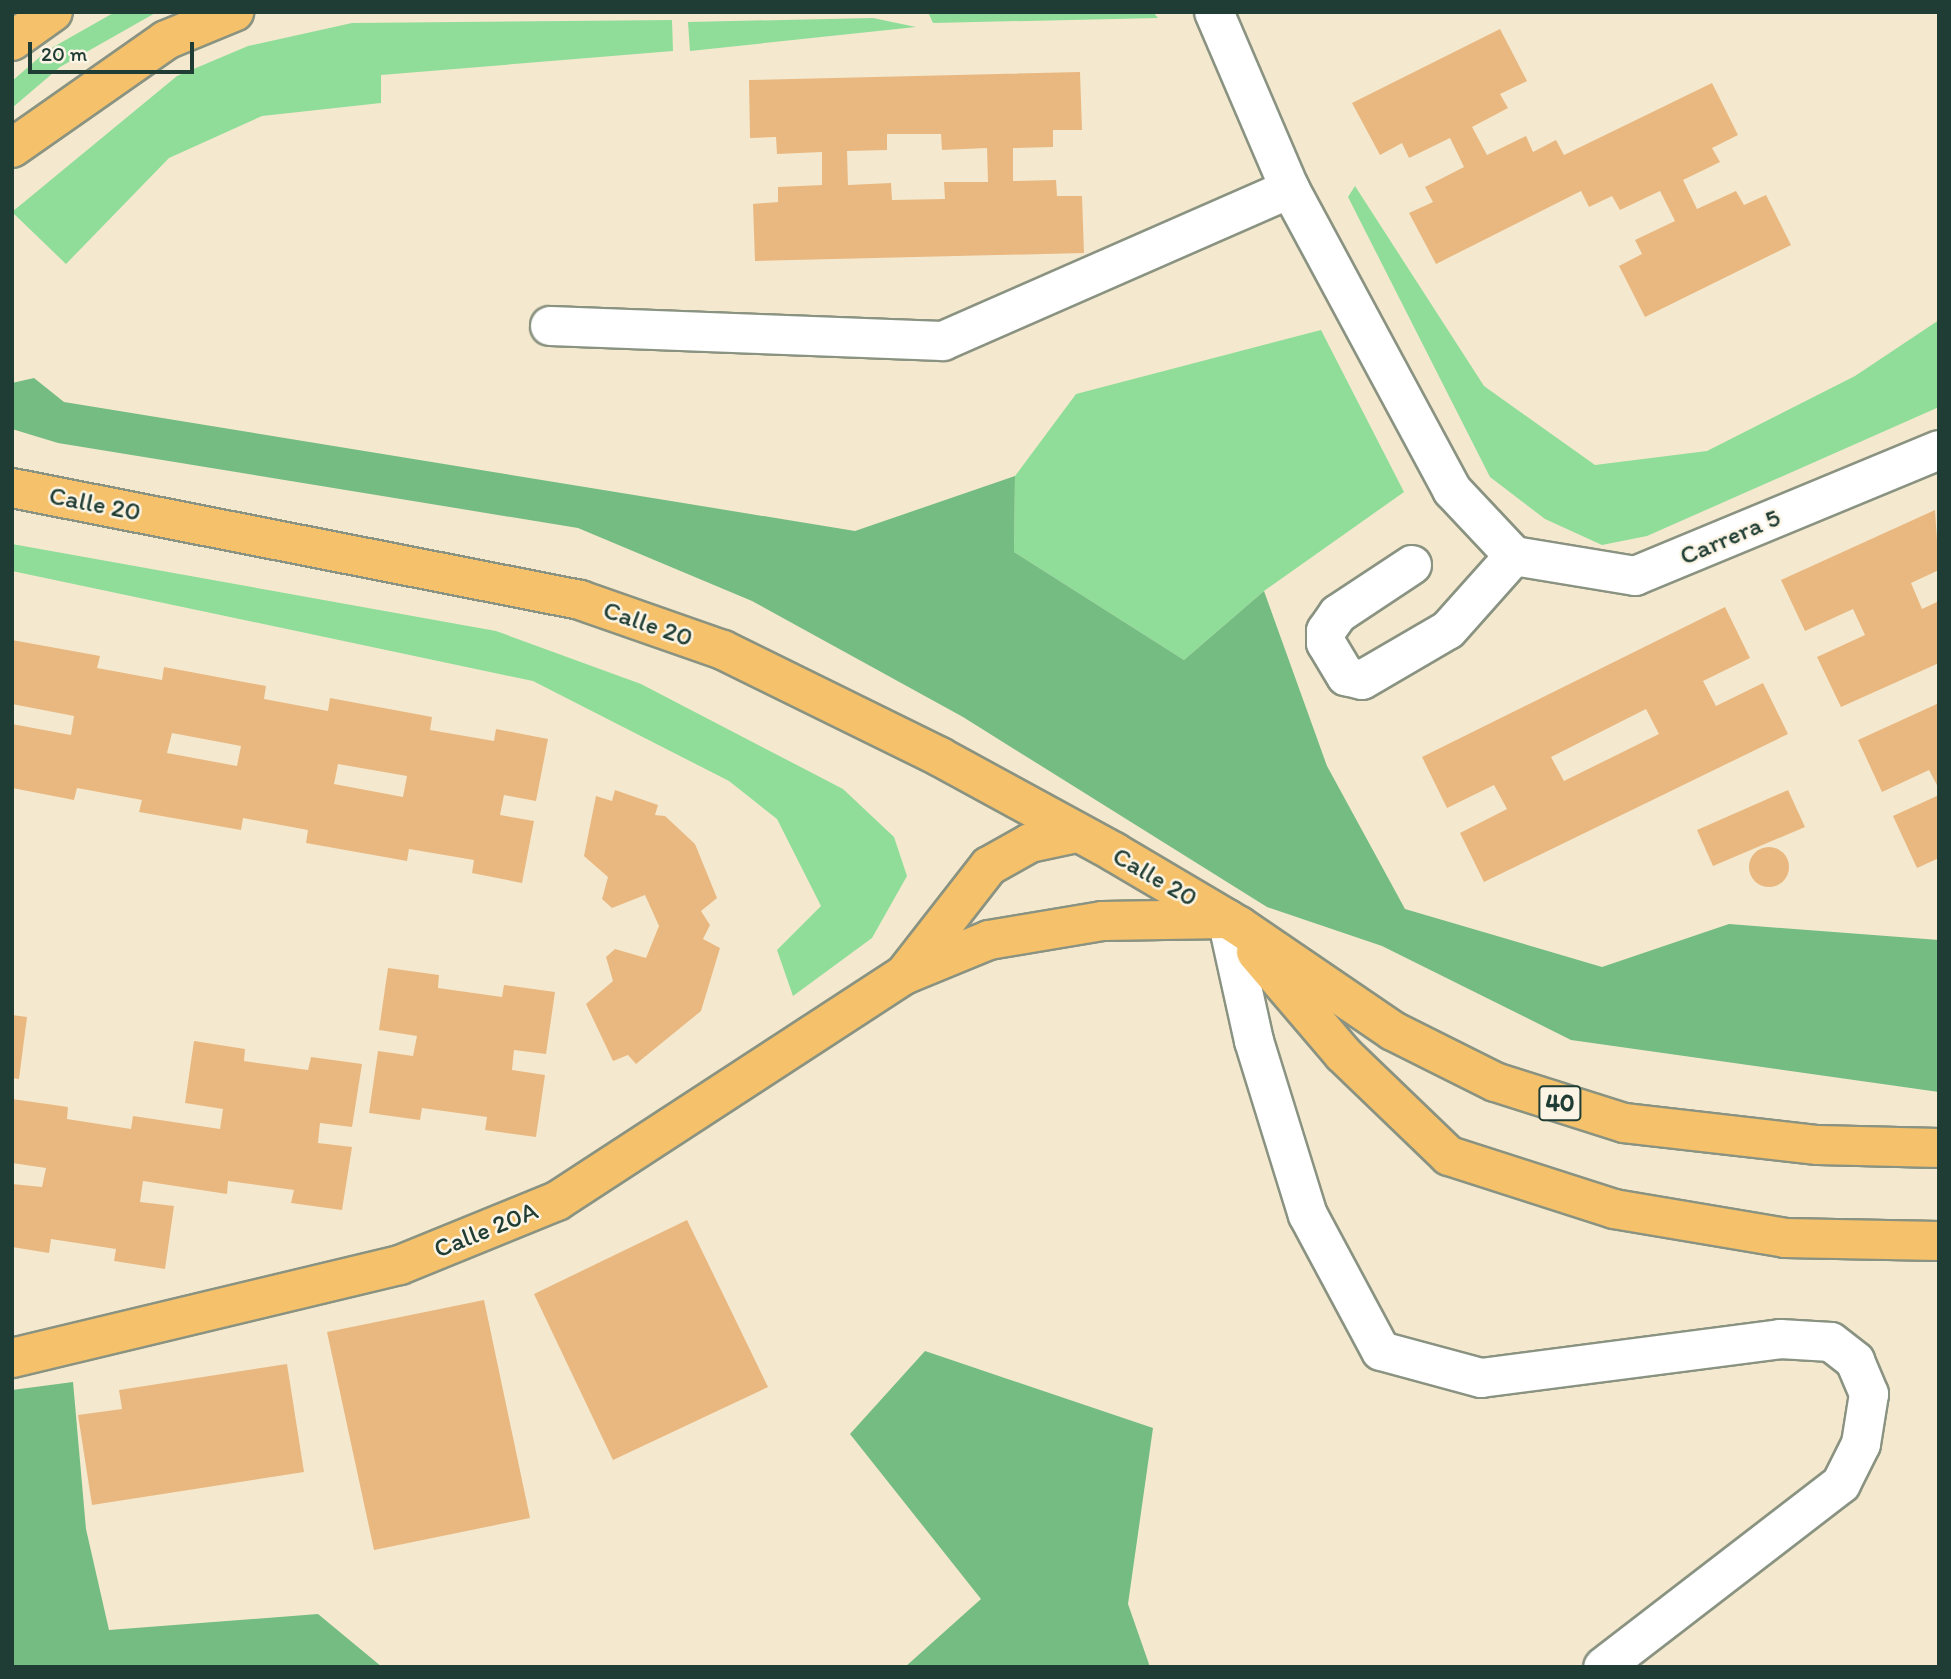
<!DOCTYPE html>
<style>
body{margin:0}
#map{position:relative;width:1951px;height:1679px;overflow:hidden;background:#f4e9ce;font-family:Itim,sans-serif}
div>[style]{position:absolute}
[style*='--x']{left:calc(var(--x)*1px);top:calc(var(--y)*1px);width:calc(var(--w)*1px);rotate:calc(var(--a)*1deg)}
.green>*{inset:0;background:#90dd9a}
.forest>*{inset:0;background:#74bc82}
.building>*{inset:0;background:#e9b881}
.round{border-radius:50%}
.roads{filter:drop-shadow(2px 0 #8a9381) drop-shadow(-2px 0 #8a9381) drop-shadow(0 2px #8a9381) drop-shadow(0 -2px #8a9381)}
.minor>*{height:38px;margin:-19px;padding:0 19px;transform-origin:19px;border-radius:19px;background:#fff}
.major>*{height:38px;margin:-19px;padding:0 19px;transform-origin:19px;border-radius:19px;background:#f5c16b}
span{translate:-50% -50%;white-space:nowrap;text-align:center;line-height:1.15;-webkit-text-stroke:5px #fcf5e5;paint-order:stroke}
.shield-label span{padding:2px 5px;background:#fcf5e5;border:2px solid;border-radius:5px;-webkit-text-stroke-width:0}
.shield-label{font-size:24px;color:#1f3d34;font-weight:700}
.street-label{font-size:26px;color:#1f3d34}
.frame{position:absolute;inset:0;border:14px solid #1f3d34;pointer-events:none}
.scale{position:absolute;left:28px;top:42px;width:166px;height:32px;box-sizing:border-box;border:4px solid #1f3d34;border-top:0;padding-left:9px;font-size:21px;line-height:24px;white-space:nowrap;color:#1f3d34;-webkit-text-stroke:5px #fcf5e5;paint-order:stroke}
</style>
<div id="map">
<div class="green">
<i style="clip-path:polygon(115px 12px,157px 12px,60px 67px,12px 108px,12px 81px,48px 50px)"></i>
<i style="clip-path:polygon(928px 12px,1153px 12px,1158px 18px,933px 23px)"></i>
<i style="clip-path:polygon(873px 18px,916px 27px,690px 51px,688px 22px)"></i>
<i style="clip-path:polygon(672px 20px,673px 51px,381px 75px,381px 103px,262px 116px,169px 158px,66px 264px,12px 212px,177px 76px,248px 46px,352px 23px)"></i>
<i style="clip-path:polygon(1355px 186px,1484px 386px,1595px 465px,1707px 451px,1855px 376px,1939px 320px,1939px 407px,1647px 536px,1602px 545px,1545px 519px,1490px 477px,1348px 197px)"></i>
<i style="clip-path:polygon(1321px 330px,1404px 492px,1264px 591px,1184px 660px,1014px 552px,1015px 476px,1076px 394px)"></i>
<i style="clip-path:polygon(12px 544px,496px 631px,641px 684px,843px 789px,894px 837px,907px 876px,872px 938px,793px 996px,777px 950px,821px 906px,777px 819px,729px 781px,533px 681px,12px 571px)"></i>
</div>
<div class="forest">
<i style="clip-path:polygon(34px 378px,64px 402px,855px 531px,1015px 476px,1014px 552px,1184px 660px,1264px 591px,1327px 766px,1405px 909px,1602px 967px,1729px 924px,1939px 940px,1939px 1092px,1571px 1040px,1382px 946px,1267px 907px,963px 717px,752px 601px,578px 528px,58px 443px,12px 429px,12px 383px)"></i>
<i style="clip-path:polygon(925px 1351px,1153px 1428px,1128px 1604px,1150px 1667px,905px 1667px,981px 1599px,850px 1434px)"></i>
<i style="clip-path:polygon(73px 1382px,86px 1529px,109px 1630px,318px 1614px,382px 1667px,12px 1667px,12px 1390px)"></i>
</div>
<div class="building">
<i style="clip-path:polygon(1500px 29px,1527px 81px,1500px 94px,1508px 108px,1472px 127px,1487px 155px,1526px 136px,1533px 152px,1556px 140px,1564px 155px,1712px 83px,1738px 135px,1712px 148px,1720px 162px,1683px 180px,1697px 209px,1736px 191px,1744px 205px,1766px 195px,1791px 245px,1645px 317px,1619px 266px,1642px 254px,1635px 240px,1675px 221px,1660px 191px,1620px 210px,1612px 196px,1589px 207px,1581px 191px,1436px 264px,1409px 213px,1433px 202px,1425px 187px,1464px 167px,1450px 138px,1409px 158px,1402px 143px,1380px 155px,1352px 103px)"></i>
<i style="clip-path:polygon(evenodd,1080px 72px,1082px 130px,1053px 130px,1053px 147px,1013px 148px,1013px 181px,1056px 180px,1057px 196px,1082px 196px,1084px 253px,755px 261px,753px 204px,778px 202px,778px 187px,822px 185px,822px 152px,777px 154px,776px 137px,750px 138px,749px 80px,1080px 72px,887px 134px,941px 134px,942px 150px,987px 148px,988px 182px,944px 182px,945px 199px,892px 200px,891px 183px,848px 185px,847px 151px,887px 150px,887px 134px)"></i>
<i style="clip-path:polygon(1935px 510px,1939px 570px,1911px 583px,1922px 609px,1939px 601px,1939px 663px,1841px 707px,1817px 657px,1865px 635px,1853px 609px,1805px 631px,1781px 580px)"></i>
<i style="clip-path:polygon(evenodd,1725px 607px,1750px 658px,1703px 681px,1716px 706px,1763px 683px,1788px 734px,1484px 882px,1460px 833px,1507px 809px,1494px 785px,1447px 808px,1422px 757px,1725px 607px,1646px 709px,1659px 734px,1564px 781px,1551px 757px,1646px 709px)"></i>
<i style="clip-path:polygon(evenodd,12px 640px,100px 656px,97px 668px,162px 680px,164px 667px,266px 686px,264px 699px,328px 711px,330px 698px,432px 717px,430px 730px,494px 741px,496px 729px,548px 739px,536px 801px,504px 795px,500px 815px,534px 821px,522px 883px,472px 873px,474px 860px,409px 849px,407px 861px,306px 843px,308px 830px,243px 818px,241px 830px,139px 812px,142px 800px,77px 788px,74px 800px,12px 788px,12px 724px,71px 735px,74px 716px,12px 704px,12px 640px,172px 733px,241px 746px,237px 766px,167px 753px,172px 733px,12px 640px,338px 764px,407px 776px,403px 797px,334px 784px,338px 764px)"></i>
<i style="clip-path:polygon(1939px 703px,1939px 789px,1929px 770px,1882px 792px,1858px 740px)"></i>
<i style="clip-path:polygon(615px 790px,658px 805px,655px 815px,665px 816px,695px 844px,717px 898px,701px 911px,710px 925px,703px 939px,720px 948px,701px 1011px,636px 1064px,628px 1055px,613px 1061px,586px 1004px,613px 981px,606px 957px,615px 949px,646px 958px,659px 926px,645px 895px,612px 908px,602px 899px,608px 877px,584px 856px,596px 796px,612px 801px)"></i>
<i style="clip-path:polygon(1788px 790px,1805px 827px,1713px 866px,1697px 830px)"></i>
<i style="clip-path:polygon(1939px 795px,1939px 858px,1917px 868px,1893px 816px)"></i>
<i class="round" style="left:1749px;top:847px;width:40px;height:40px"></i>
<i style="clip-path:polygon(388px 968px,439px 975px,438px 988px,502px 997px,504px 985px,555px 992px,546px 1054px,514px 1050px,512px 1070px,545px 1075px,536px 1137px,485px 1130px,487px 1117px,422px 1108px,420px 1120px,369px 1113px,378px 1051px,413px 1056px,417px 1036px,379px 1030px)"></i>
<i style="clip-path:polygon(12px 1015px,27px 1017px,19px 1079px,12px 1078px)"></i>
<i style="clip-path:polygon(194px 1041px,245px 1049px,244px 1061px,308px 1070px,311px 1057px,362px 1064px,352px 1127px,320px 1123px,318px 1143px,352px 1147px,342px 1210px,291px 1203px,294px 1190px,228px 1181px,227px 1194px,143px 1181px,140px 1202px,174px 1206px,165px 1269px,114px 1261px,116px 1249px,51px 1239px,49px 1253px,12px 1247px,12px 1184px,42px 1187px,46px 1168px,12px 1163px,12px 1099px,68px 1107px,67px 1119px,131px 1129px,133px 1116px,220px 1129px,223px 1109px,185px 1103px)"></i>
<i style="clip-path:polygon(687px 1220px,768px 1387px,613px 1460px,534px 1294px)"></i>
<i style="clip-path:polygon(484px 1300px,530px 1518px,374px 1550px,327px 1332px)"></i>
<i style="clip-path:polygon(287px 1364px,304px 1472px,92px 1505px,78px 1415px,122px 1409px,119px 1390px)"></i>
</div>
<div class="roads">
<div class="minor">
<i style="--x:1214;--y:12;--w:193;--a:66.8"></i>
<i style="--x:1290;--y:189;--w:342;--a:61.7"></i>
<i style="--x:1452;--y:490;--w:91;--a:46.8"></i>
<i style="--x:550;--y:326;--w:393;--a:2.2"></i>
<i style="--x:943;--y:341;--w:379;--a:-23.7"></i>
<i style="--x:1514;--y:556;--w:123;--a:9.4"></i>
<i style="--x:1635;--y:576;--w:329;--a:-22.5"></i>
<i style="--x:1412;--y:565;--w:89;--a:146.5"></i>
<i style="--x:1338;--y:614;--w:21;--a:125"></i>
<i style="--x:1326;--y:631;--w:12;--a:90"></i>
<i style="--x:1326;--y:643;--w:39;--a:59"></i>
<i style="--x:1346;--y:676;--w:16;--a:14"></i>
<i style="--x:1362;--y:680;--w:99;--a:-30.2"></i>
<i style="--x:1448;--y:630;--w:99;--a:-48.3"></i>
<i style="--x:1227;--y:919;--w:125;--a:77.5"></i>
<i style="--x:1254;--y:1041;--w:182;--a:72.8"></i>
<i style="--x:1308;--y:1215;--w:154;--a:61.8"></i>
<i style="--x:1381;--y:1351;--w:104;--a:15.1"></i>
<i style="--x:1481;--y:1378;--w:302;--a:-7.4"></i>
<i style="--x:1780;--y:1339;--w:51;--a:3.4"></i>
<i style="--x:1831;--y:1342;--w:31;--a:38"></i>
<i style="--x:1855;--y:1361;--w:36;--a:67"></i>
<i style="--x:1869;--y:1394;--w:51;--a:99.1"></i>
<i style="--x:1861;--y:1444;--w:45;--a:116.6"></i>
<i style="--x:1841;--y:1484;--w:300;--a:142.4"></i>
</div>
<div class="major">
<i style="--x:12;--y:41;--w:50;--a:-35.3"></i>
<i style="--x:12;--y:148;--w:188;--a:-35"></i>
<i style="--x:166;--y:40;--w:74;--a:-22.4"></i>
<i style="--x:12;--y:488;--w:579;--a:11.15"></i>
<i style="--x:580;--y:600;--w:151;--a:19.3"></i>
<i style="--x:723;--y:650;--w:242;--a:26.2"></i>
<i style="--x:940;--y:757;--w:198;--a:28.6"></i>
<i style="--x:1114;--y:852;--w:145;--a:30.6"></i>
<i style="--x:1239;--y:926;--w:186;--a:34.3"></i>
<i style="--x:1393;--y:1031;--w:114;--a:26.6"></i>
<i style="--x:1495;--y:1082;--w:135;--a:17.6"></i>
<i style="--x:1624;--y:1123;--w:195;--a:6.5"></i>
<i style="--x:1818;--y:1145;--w:121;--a:1.4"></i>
<i style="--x:1256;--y:952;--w:134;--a:49.5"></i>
<i style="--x:1343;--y:1054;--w:147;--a:43.9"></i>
<i style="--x:1449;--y:1156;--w:173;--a:17.8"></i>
<i style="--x:1614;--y:1209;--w:173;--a:9.6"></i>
<i style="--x:1785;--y:1238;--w:154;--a:1.1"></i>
<i style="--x:904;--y:975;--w:138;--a:-52.1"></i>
<i style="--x:989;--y:866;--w:47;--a:-29.3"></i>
<i style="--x:1030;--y:843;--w:48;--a:-12"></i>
<i style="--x:12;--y:1358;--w:399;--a:-13.5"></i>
<i style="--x:400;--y:1265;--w:170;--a:-22.2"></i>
<i style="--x:557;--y:1201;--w:414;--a:-33.1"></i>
<i style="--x:904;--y:975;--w:92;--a:-22.4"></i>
<i style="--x:989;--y:940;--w:115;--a:-9.5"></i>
<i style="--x:1102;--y:921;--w:125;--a:-0.9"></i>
</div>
</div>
<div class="shield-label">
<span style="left:1560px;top:1103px">40</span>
</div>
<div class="street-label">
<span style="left:95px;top:504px;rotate:11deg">Calle 20</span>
<span style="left:1730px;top:537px;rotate:-23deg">Carrera 5</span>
<span style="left:648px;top:624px;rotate:19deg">Calle 20</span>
<span style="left:1155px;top:877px;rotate:30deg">Calle 20</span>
<span style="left:486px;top:1230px;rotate:-22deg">Calle 20A</span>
</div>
<div class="frame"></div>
<div class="scale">20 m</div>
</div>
